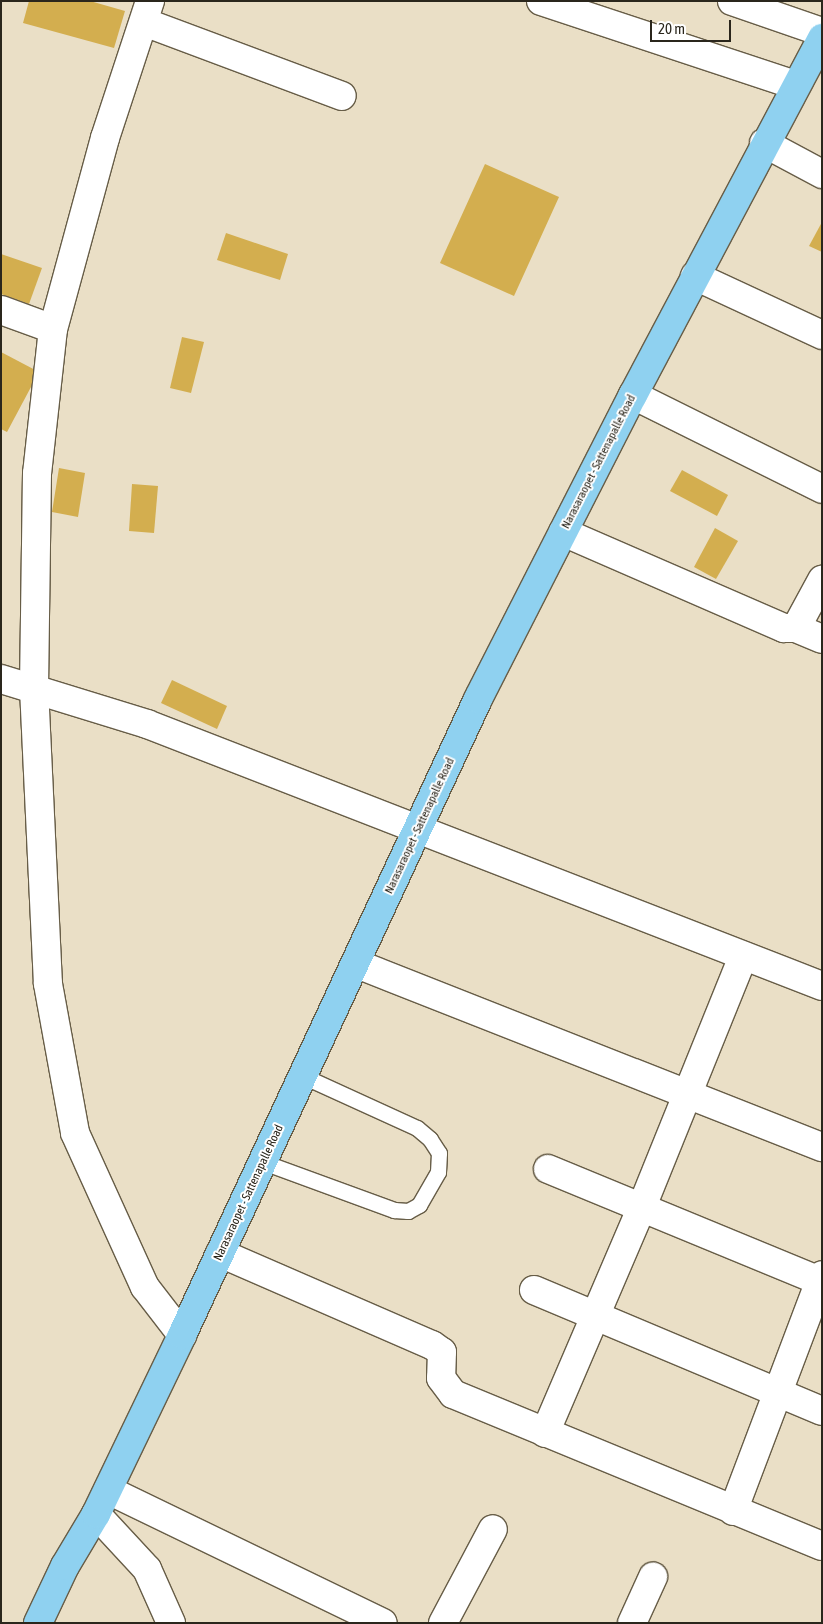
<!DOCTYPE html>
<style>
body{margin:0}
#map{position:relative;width:823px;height:1624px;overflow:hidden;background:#eadfc6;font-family:"Asap Condensed",sans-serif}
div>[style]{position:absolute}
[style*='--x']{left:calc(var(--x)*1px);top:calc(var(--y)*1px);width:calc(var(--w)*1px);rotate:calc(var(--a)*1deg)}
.building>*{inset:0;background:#d3ae4f}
.roads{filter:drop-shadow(1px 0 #675d47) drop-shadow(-1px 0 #675d47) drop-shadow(0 1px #675d47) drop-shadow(0 -1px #675d47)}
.service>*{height:15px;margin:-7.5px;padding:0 7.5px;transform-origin:7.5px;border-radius:7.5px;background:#fff}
.minor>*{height:28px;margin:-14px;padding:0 14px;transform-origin:14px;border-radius:14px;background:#fff}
.primary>*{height:28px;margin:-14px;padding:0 14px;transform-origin:14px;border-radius:14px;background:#8fd1f0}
span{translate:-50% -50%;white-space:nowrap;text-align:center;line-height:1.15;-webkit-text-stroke:4px #fff;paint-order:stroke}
.street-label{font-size:12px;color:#2a261c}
.frame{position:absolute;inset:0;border:2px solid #2a261c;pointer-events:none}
.scale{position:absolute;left:650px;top:20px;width:81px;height:22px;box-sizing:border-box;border:2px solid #2a261c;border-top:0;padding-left:6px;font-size:15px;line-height:18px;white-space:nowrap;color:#2a261c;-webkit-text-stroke:4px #fff;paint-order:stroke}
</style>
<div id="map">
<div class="building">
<i style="clip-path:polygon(29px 1px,90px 1px,125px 11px,114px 48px,23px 23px)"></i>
<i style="clip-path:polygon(485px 164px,559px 197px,514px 296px,440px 263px)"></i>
<i style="clip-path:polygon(822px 222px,822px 252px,809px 246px)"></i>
<i style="clip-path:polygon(226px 233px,288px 254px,280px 280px,217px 260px)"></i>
<i style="clip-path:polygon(1px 254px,42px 268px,29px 304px,1px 294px)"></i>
<i style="clip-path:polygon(182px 337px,204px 342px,191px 393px,170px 388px)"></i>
<i style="clip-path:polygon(1px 352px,39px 372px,7px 432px,1px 429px)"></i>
<i style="clip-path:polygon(59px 468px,85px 473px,78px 517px,52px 512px)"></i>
<i style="clip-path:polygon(682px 470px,728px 495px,717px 516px,670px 491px)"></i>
<i style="clip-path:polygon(132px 484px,158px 486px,154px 533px,129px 531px)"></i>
<i style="clip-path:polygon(715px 528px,738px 541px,716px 579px,694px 567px)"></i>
<i style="clip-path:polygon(172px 680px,227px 706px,217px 729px,161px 703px)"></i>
</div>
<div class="roads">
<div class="service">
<i style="--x:263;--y:1162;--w:140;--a:20.1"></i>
<i style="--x:394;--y:1210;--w:14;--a:4"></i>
<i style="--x:408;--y:1211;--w:13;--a:-29"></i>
<i style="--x:419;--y:1205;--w:38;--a:-60"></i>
<i style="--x:438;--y:1172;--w:19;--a:-87"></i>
<i style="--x:439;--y:1153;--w:17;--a:-123"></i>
<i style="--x:430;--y:1139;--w:17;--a:-140"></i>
<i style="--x:417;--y:1128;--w:125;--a:-155.5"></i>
</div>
<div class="minor">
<i style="--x:150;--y:1;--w:144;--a:108.2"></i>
<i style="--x:105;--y:138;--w:198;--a:105.2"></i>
<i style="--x:53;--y:329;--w:145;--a:96.3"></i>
<i style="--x:37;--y:473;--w:215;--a:90.8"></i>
<i style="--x:34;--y:688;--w:296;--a:87.3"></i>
<i style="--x:48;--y:984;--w:151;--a:79.7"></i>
<i style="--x:75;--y:1133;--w:169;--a:65.6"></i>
<i style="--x:145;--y:1287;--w:61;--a:52.4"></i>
<i style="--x:541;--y:1;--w:268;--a:18.3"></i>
<i style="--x:732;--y:1;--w:95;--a:19"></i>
<i style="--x:144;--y:22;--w:211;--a:20.5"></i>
<i style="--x:764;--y:143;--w:66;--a:28.1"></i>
<i style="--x:695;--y:276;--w:140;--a:24.9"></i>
<i style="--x:1;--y:310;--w:55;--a:20.1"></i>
<i style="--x:633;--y:395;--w:211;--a:26.4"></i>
<i style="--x:563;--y:532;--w:241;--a:23.5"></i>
<i style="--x:784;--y:628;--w:12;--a:0"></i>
<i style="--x:796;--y:628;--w:55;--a:-61.6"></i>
<i style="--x:796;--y:628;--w:28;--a:23"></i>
<i style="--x:1;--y:679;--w:153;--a:17.1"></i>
<i style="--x:147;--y:724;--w:724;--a:21.21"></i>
<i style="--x:357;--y:964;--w:500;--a:21.5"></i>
<i style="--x:548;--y:1169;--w:296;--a:22.4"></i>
<i style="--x:220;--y:1253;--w:231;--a:23.5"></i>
<i style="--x:432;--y:1345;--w:12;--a:35"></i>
<i style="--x:442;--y:1352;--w:26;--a:92"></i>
<i style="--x:441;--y:1378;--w:20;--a:53"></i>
<i style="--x:453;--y:1394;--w:399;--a:22.4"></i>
<i style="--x:534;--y:1290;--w:312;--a:22.8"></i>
<i style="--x:545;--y:1433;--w:244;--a:-66.8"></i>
<i style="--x:641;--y:1209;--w:273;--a:-68"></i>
<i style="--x:108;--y:1490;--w:305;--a:25.8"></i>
<i style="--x:733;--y:1511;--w:252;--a:-69.3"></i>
<i style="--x:96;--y:1514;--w:75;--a:47.2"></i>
<i style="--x:147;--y:1569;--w:59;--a:66"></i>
<i style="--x:443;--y:1623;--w:106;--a:-62"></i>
<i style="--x:632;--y:1623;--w:51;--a:-65.5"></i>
</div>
<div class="primary">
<i style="--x:38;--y:1623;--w:63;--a:-64.7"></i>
<i style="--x:65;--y:1566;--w:61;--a:-59.2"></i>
<i style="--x:96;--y:1514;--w:199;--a:-64.3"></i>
<i style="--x:182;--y:1335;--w:702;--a:-65.04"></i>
<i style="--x:478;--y:699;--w:341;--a:-63"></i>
<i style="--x:633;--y:395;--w:404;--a:-62.1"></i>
</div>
</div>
<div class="street-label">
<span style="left:599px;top:462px;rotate:-63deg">Narasaraopet - Sattenapalle Road</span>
<span style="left:420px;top:826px;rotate:-65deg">Narasaraopet - Sattenapalle Road</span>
<span style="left:249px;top:1193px;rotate:-65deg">Narasaraopet - Sattenapalle Road</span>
</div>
<div class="frame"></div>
<div class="scale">20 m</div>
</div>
